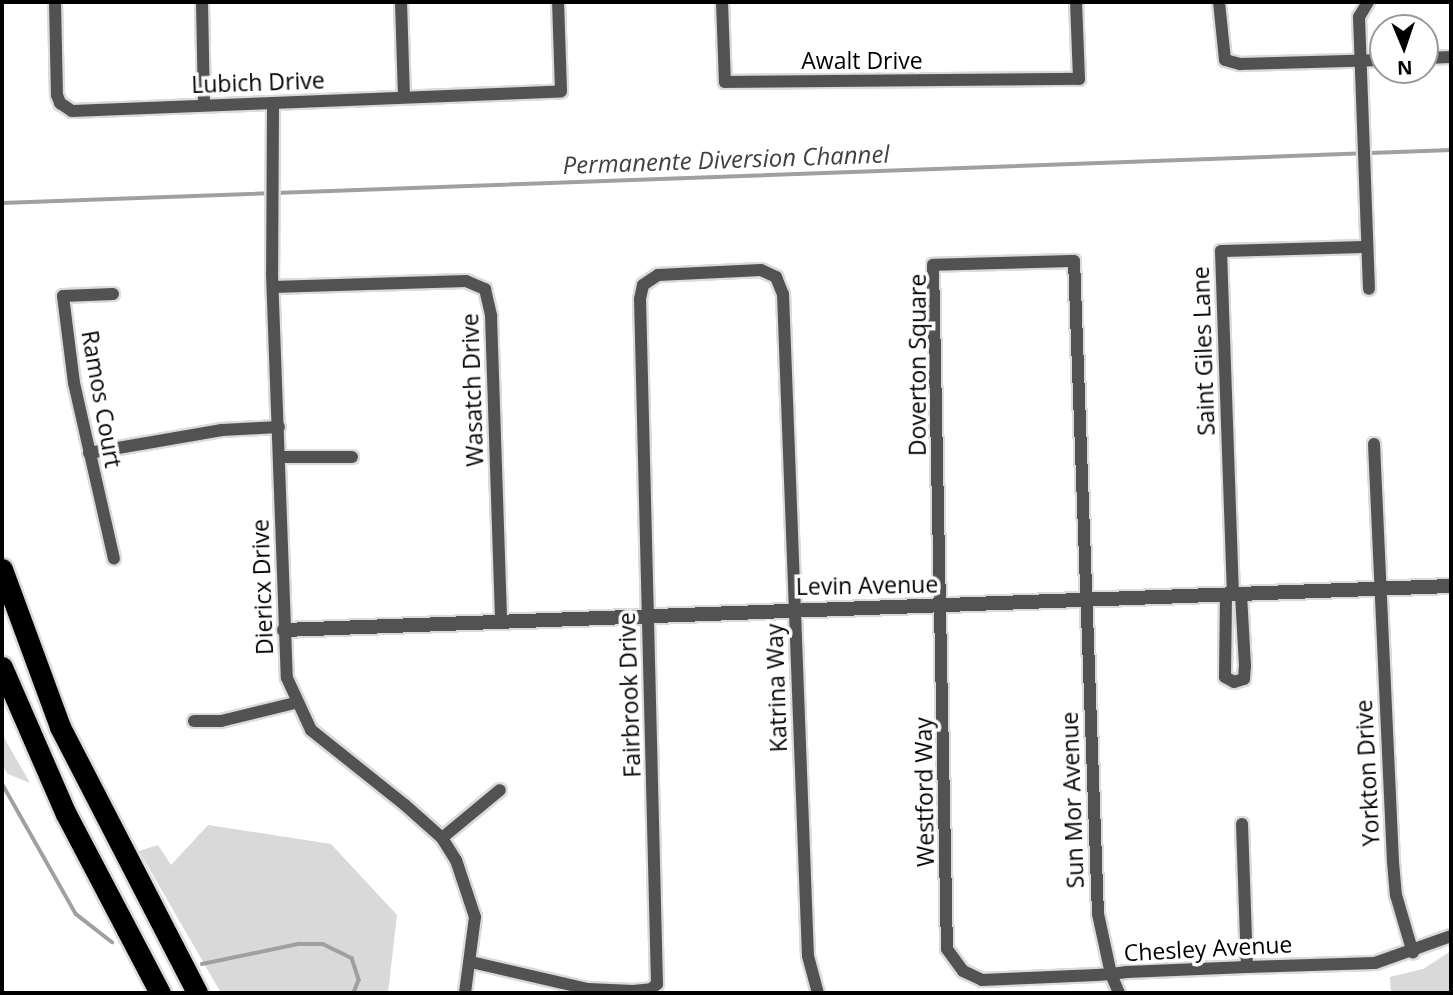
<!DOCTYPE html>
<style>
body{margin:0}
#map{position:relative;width:1453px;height:995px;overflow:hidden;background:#fff;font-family:"Open Sans",sans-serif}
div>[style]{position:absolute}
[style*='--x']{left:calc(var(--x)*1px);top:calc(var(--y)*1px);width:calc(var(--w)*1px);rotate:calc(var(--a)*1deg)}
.green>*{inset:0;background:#d9d9d9}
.stream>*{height:3.5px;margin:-1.75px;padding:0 1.75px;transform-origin:1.75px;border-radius:1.75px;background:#a0a0a0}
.roads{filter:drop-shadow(2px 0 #dbdbdb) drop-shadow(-2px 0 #dbdbdb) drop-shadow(0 2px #dbdbdb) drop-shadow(0 -2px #dbdbdb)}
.minor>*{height:12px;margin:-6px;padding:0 6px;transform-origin:6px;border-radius:6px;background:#525252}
.tertiary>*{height:14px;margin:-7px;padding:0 7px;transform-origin:7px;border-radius:7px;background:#525252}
.motorway>*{height:21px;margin:-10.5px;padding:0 10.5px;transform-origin:10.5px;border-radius:10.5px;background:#000}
span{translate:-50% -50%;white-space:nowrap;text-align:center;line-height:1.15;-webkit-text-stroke:7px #fff;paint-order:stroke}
.street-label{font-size:23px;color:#000}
.water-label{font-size:24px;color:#414141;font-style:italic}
.frame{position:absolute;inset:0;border:4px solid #000;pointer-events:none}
.north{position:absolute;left:1369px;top:14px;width:70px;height:70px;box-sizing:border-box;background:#fff;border:2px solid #999;border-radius:50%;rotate:178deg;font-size:19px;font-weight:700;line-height:28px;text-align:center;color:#000}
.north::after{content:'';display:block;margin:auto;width:24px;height:32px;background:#000;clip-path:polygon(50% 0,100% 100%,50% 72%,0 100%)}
</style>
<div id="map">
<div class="green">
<i style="clip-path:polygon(2px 734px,30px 783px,8px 774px,2px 765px)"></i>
<i style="clip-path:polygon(208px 825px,331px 844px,397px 915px,388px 993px,221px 993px,139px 851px,158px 845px,171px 865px)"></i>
<i style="clip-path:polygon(1451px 951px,1451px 993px,1391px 993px,1390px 977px,1423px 969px)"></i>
</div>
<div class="stream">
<i style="--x:2;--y:203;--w:1450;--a:-2.09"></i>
<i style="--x:2;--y:783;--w:150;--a:60.5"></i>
<i style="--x:76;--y:914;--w:46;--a:37.9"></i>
<i style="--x:202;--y:964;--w:99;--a:-11.7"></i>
<i style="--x:299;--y:944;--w:24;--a:0"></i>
<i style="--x:323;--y:944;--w:32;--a:26"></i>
<i style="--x:352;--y:958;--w:23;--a:72"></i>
<i style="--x:359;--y:980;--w:14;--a:111"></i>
</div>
<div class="roads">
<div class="minor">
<i style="--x:55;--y:2;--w:93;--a:88.8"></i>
<i style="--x:57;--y:95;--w:9;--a:69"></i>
<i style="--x:60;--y:103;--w:14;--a:34"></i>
<i style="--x:72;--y:111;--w:489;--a:-2.3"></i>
<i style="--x:561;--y:91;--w:89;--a:-91.9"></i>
<i style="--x:202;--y:2;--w:103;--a:88.9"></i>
<i style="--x:401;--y:2;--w:95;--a:88.2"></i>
<i style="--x:722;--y:2;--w:80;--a:87.9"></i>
<i style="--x:725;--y:82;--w:354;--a:-0.5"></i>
<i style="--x:1079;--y:79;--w:77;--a:-92.2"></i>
<i style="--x:1219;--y:2;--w:58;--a:84.1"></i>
<i style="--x:1225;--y:60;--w:16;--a:15"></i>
<i style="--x:1240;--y:64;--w:143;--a:-1.6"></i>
<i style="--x:1368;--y:2;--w:17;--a:121"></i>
<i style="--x:1359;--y:17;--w:272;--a:87.9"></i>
<i style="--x:1425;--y:58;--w:26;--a:-2"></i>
<i style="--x:273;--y:103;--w:171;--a:90.3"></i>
<i style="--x:272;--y:274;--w:404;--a:87.9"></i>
<i style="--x:287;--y:678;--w:57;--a:65.2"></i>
<i style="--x:311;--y:730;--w:120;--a:38.6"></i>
<i style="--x:405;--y:805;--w:50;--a:41.7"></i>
<i style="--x:442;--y:838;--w:26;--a:58"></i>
<i style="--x:456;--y:860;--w:60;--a:71.6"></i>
<i style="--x:475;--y:917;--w:77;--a:97.5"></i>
<i style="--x:273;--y:287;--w:193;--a:-1.8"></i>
<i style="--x:466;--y:281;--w:21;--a:23"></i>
<i style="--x:485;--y:289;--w:28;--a:77"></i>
<i style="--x:491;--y:316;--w:304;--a:88.1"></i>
<i style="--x:113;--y:294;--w:50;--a:177.7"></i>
<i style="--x:63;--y:296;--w:88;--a:82.8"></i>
<i style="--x:74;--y:383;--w:180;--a:77.2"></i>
<i style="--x:1374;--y:444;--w:418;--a:87.4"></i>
<i style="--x:1393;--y:862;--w:33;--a:85"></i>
<i style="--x:1396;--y:895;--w:60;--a:73.7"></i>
<i style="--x:89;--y:453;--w:135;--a:-9.8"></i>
<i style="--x:222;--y:430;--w:57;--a:-3"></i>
<i style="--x:280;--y:457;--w:72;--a:0"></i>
<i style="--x:1226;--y:595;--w:82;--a:90.7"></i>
<i style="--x:1225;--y:677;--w:10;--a:29"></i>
<i style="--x:1234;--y:682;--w:10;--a:-17"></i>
<i style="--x:1244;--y:679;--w:13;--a:-86"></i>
<i style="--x:1245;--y:666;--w:72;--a:-93.2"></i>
<i style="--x:1233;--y:595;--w:344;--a:-92"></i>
<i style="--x:1221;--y:251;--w:145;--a:-1.6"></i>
<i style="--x:194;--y:721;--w:27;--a:0"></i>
<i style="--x:221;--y:721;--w:76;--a:-13.7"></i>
<i style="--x:1242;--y:824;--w:143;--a:88"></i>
<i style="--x:442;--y:838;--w:75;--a:-39.6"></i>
<i style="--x:471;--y:962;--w:120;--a:13"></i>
<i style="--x:588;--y:989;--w:45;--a:2.5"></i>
<i style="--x:633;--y:991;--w:18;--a:-6"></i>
<i style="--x:651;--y:989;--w:8;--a:-40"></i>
<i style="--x:657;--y:984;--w:685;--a:-91.42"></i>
<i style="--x:640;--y:299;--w:14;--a:-78"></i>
<i style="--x:643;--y:285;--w:18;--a:-34"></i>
<i style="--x:658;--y:275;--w:103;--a:-2.8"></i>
<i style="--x:761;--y:270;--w:17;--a:25"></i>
<i style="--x:776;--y:277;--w:18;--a:68"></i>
<i style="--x:783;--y:294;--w:662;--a:87.84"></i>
<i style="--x:808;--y:956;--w:38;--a:75"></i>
<i style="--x:1119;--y:993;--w:21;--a:-113"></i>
<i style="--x:1111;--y:974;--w:61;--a:-102.2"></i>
<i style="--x:1098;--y:914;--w:653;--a:-92.1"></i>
<i style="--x:1074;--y:261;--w:141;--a:178.4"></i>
<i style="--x:933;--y:265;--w:684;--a:88.83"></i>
<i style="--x:947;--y:949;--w:27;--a:54"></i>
<i style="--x:963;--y:971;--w:21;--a:25"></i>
<i style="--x:982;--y:980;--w:115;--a:-2.5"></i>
<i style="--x:1097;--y:975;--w:14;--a:-4"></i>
<i style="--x:1111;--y:974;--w:16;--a:-7"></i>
<i style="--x:1127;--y:972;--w:120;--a:-2.4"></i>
<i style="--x:1247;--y:967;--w:128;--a:-1.8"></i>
<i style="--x:1375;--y:963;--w:81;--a:-19.6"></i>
</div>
<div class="tertiary">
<i style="--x:284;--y:630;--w:1168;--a:-2.16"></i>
</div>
<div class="motorway">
<i style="--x:2;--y:569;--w:168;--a:69.8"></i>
<i style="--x:60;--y:727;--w:299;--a:62.7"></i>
<i style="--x:2;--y:667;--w:160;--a:66.5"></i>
<i style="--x:66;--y:814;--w:202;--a:62.3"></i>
</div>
</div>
<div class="street-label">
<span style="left:862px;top:60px">Awalt Drive</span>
<span style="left:258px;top:82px;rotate:-2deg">Lubich Drive</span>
<span style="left:1203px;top:351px;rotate:-92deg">Saint Giles Lane</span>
<span style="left:917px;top:365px;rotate:-90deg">Doverton Square</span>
<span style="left:472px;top:390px;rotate:-92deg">Wasatch Drive</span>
<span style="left:102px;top:399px;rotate:80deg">Ramos Court</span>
<span style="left:867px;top:585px;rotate:-1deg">Levin Avenue</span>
<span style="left:262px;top:587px;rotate:-92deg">Diericx Drive</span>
<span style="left:776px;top:688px;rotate:-92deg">Katrina Way</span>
<span style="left:629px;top:695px;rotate:-92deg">Fairbrook Drive</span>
<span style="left:1367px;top:773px;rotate:-93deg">Yorkton Drive</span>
<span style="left:924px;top:792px;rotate:-91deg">Westford Way</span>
<span style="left:1072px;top:800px;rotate:-92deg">Sun Mor Avenue</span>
<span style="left:1208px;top:948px;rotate:-3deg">Chesley Avenue</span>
</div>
<div class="water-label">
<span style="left:726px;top:159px;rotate:-2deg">Permanente Diversion Channel</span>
</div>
<div class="frame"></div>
<div class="north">N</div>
</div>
